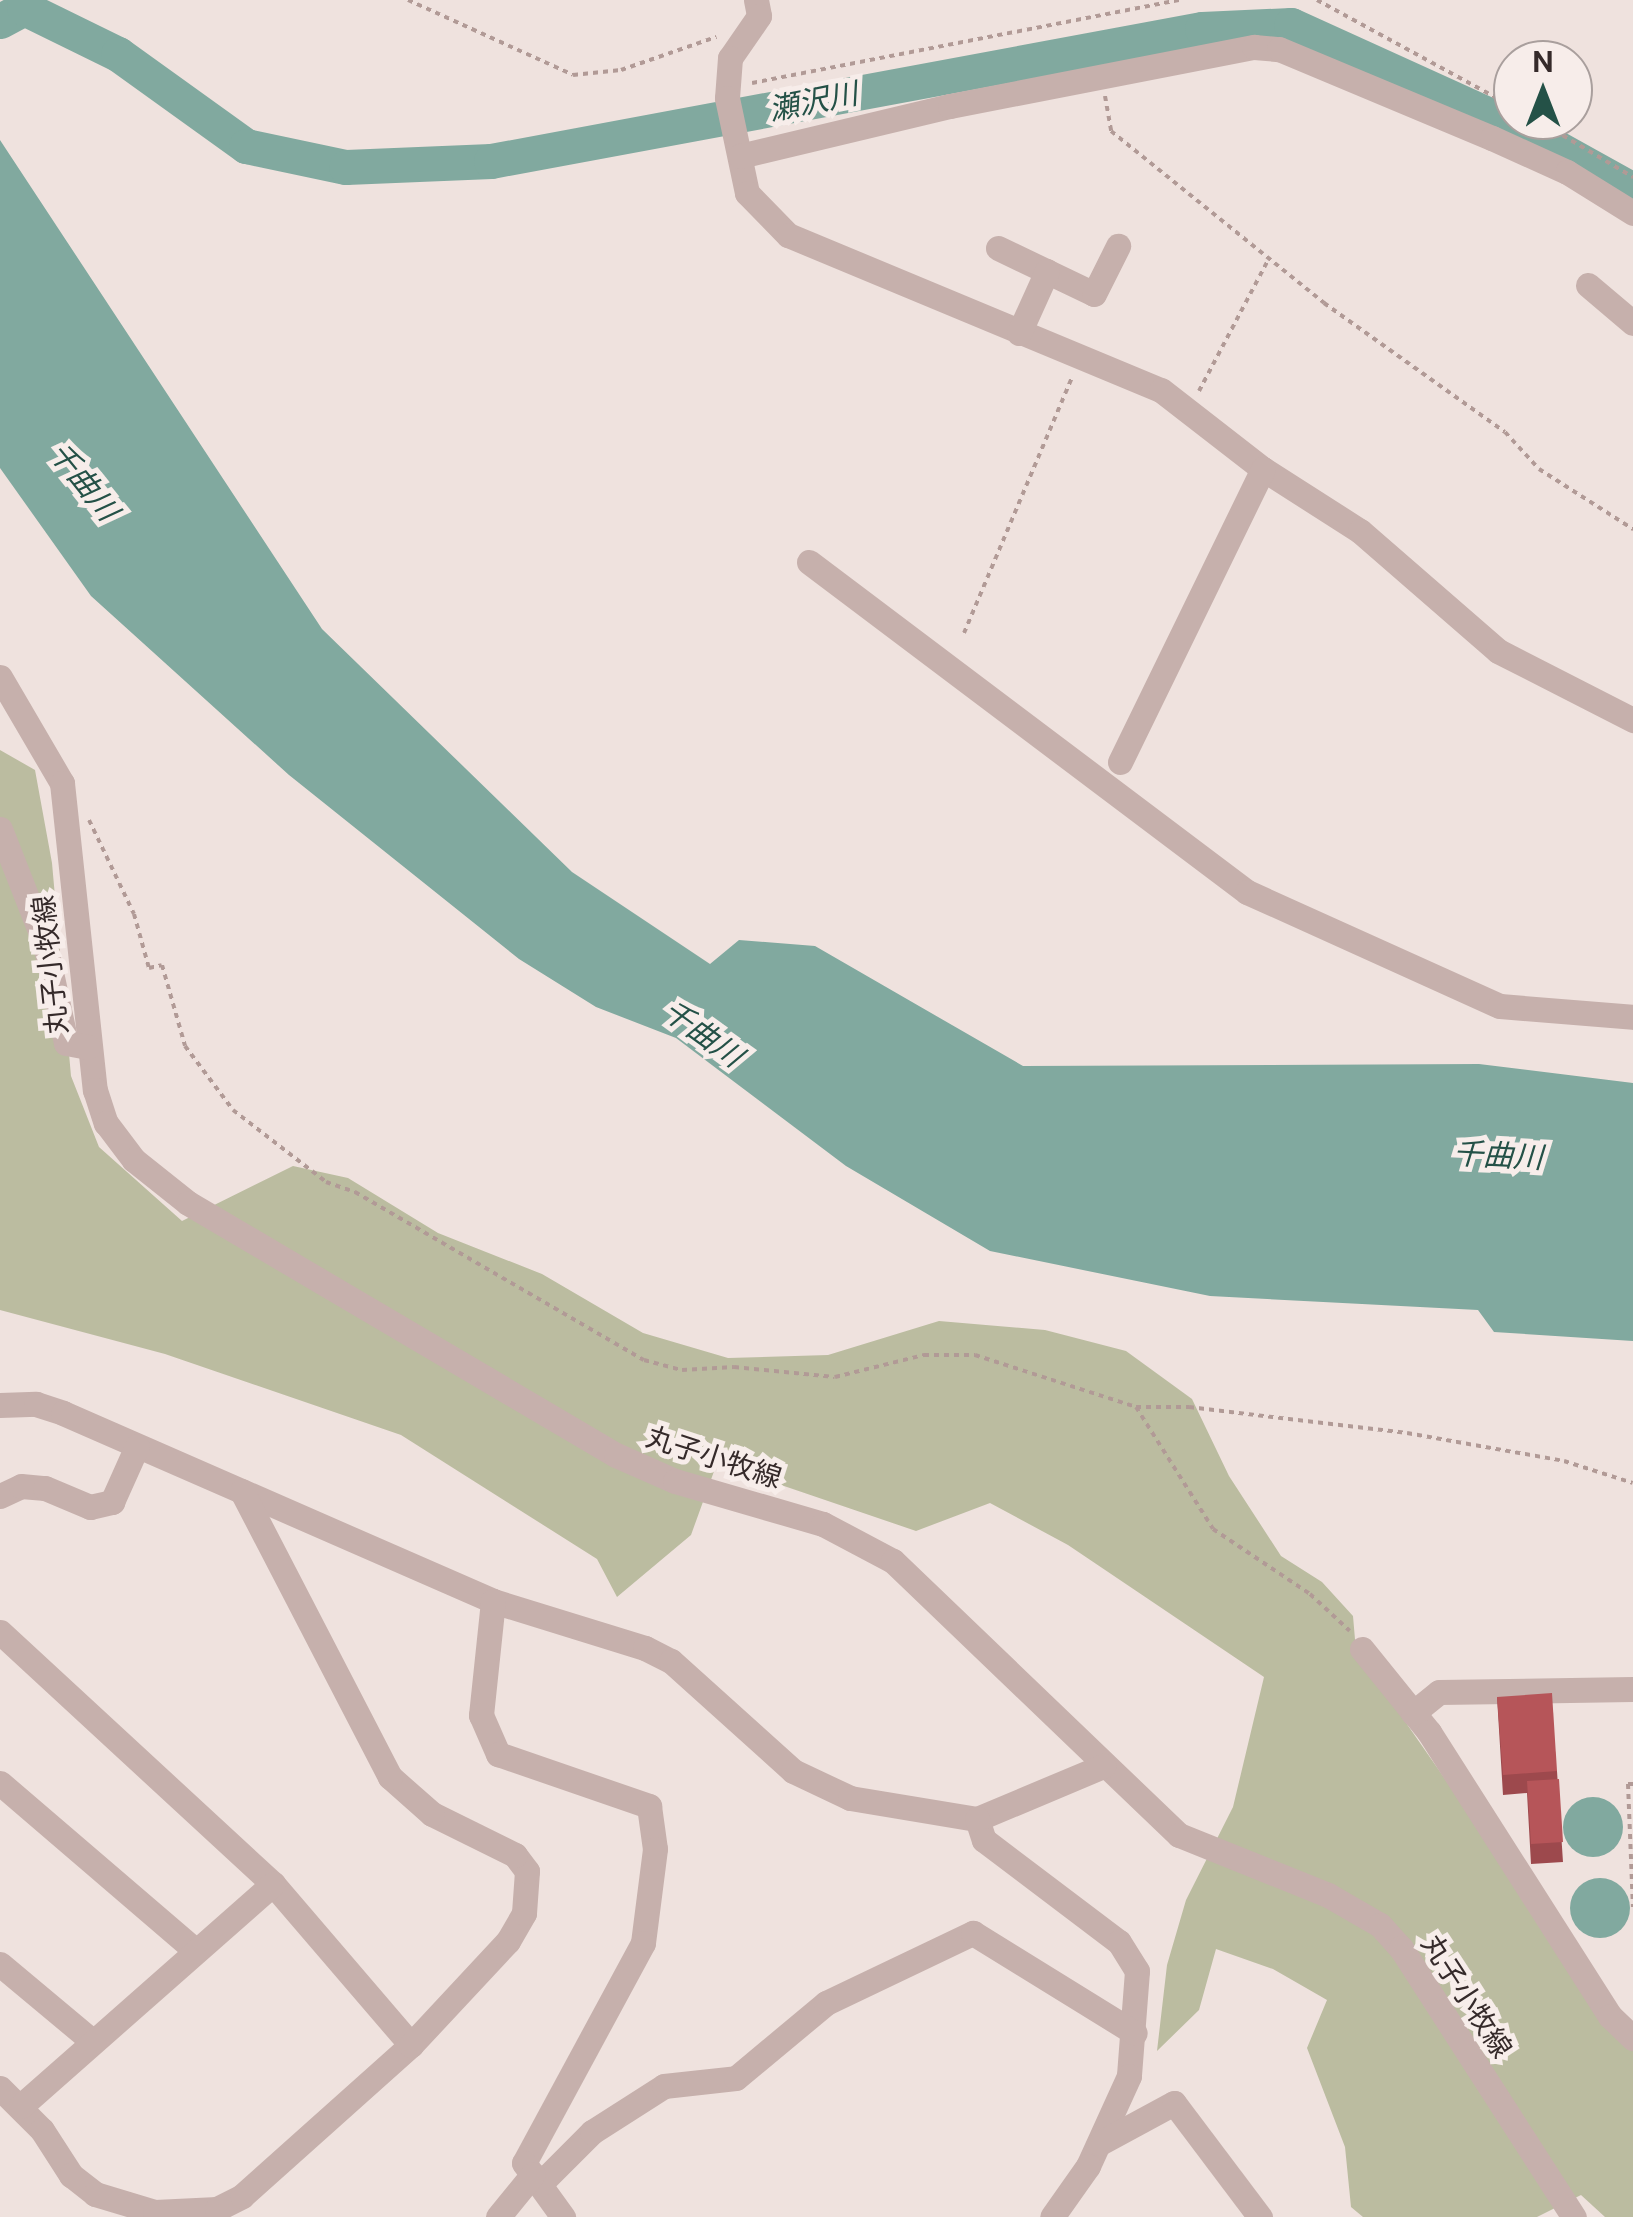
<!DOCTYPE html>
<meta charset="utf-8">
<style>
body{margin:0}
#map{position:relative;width:1633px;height:2217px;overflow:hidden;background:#efe2de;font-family:"Public Sans","Noto Sans JP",sans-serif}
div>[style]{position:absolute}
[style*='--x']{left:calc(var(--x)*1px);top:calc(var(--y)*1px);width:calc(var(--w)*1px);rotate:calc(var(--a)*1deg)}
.green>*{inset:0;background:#bbbca0}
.water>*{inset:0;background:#81a99f}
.round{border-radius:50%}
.river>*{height:35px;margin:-17.5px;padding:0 17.5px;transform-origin:17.5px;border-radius:17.5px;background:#81a99f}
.path>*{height:4px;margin-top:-2px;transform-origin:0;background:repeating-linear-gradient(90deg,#b19a96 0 5px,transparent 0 10px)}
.minor>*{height:25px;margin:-12.5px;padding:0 12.5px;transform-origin:12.5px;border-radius:12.5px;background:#c6b0ac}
.wall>*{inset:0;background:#9d494d}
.building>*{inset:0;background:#b65559}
span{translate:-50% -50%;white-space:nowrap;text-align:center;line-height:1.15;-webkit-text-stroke:10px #f7edea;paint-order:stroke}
.street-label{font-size:28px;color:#352a2a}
.water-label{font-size:30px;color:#245147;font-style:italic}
.north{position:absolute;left:1493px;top:40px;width:100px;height:100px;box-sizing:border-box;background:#f7edea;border:2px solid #a99f9d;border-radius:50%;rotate:0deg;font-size:28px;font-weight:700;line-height:40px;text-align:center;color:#352a2a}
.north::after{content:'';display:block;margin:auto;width:35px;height:45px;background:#245147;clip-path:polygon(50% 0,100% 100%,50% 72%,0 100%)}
</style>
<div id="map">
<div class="green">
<i style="clip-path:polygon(0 750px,35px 770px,52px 863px,71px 1076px,99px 1147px,182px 1221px,293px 1166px,348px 1178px,438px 1233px,542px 1274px,643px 1333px,728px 1358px,828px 1355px,939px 1321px,1045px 1330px,1126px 1351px,1192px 1399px,1229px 1476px,1281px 1556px,1322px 1582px,1353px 1616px,1356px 1651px,1633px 2049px,1633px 2217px,1605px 2217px,1581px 2195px,1537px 2217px,1363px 2217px,1351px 2207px,1345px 2147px,1307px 2048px,1327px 2000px,1273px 1969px,1216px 1949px,1199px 2010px,1157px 2051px,1167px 1965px,1186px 1900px,1233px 1807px,1264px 1677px,1068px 1545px,990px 1503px,916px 1531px,717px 1463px,691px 1535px,617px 1597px,597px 1559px,401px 1435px,165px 1354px,0 1310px)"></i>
</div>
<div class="water">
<i style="clip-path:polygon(0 140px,322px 629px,572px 872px,710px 964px,739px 940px,815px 946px,1023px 1066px,1479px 1064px,1633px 1083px,1633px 1341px,1494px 1332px,1478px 1310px,1210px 1296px,990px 1251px,846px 1166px,676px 1038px,596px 1007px,519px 959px,289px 775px,91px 596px,0 468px)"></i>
<i class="round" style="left:1563px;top:1797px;width:60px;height:60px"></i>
<i class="round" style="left:1570px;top:1878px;width:60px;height:60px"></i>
</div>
<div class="river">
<i style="--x:0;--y:21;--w:27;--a:-28"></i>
<i style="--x:24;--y:8;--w:105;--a:26.1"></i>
<i style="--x:118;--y:54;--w:158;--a:35.7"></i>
<i style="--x:246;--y:146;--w:102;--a:11.9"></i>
<i style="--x:346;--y:167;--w:145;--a:-2.4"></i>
<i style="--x:491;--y:161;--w:723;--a:-10.52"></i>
<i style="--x:1202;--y:29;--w:89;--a:-2.6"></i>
<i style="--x:1291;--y:25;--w:267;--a:24.4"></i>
<i style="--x:1534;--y:135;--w:113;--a:29.1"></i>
</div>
<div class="path">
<i style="--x:408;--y:0;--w:181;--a:24.4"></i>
<i style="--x:573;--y:75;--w:48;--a:-5.9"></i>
<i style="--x:621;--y:70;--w:101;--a:-19.2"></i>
<i style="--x:1317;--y:0;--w:223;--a:28.6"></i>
<i style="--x:752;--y:83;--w:436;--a:-11"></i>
<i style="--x:1105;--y:96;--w:36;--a:80"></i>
<i style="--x:1111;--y:131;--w:274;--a:38.9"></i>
<i style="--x:1324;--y:303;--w:222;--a:35.5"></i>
<i style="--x:1505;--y:432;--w:50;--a:47.4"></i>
<i style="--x:1539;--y:469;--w:112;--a:32.6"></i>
<i style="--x:1537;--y:120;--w:112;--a:30.7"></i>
<i style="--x:1199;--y:391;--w:150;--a:-62.2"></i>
<i style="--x:964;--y:633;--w:278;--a:-67.1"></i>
<i style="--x:89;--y:820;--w:104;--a:64.4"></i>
<i style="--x:134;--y:914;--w:56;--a:74.5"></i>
<i style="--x:149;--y:968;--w:13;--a:-13"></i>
<i style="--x:162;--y:965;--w:84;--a:74.1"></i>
<i style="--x:185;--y:1046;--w:80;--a:53.1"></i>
<i style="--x:233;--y:1110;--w:118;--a:37.7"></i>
<i style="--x:326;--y:1182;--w:31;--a:19"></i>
<i style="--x:355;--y:1192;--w:334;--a:30.2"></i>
<i style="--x:644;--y:1360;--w:39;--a:15"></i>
<i style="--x:682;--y:1370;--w:52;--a:-3.3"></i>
<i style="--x:734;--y:1367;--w:101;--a:5.7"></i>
<i style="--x:835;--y:1377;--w:92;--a:-13.9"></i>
<i style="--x:924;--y:1355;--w:51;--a:0"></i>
<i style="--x:975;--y:1355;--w:169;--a:17.9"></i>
<i style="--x:1136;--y:1407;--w:53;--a:0"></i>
<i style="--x:1189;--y:1407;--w:220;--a:6.8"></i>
<i style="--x:1407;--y:1433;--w:159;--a:10.1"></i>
<i style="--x:1564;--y:1461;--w:72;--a:17.7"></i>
<i style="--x:1136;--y:1407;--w:144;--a:57.7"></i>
<i style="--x:1213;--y:1529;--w:117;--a:33.8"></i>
<i style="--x:1310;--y:1594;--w:54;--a:42.8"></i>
<i style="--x:1633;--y:1784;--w:5;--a:180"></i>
<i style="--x:1628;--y:1784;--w:123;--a:87.7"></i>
</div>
<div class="minor">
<i style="--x:756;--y:0;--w:16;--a:79"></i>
<i style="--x:759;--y:16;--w:51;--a:124.6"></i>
<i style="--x:730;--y:58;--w:40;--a:94.3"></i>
<i style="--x:727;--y:98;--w:97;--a:78.1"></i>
<i style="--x:747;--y:193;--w:59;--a:45.7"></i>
<i style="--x:788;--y:235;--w:404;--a:22.6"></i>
<i style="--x:1161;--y:390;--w:129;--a:37.8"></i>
<i style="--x:1263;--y:469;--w:115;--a:32.6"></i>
<i style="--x:1360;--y:531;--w:183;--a:41"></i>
<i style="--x:1498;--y:651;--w:152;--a:27.1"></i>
<i style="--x:740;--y:156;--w:216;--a:-13.4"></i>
<i style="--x:950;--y:106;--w:310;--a:-11"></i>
<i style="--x:1254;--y:47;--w:25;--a:5"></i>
<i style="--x:1279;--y:49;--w:231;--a:22.7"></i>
<i style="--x:1492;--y:138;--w:82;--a:24.4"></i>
<i style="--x:1567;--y:172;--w:78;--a:31.8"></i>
<i style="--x:998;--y:248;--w:106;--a:25.6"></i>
<i style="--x:1094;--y:294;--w:54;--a:-63.4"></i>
<i style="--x:1588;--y:285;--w:59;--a:40.2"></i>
<i style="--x:1019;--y:333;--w:68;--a:-65.7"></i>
<i style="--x:809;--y:562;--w:548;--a:37"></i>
<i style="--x:1247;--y:892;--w:277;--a:24.3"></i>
<i style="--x:1500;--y:1006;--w:133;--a:4.7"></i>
<i style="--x:0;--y:677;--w:123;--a:59.7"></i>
<i style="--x:62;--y:783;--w:309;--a:83.9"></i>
<i style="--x:95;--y:1090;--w:35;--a:72"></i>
<i style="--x:106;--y:1123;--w:46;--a:52.9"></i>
<i style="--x:134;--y:1160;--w:69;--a:38.5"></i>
<i style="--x:188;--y:1203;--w:497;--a:30.5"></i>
<i style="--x:616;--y:1455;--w:64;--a:23.8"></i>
<i style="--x:675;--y:1481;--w:154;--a:16.2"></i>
<i style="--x:823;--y:1524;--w:79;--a:27.9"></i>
<i style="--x:893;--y:1561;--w:396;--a:43.8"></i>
<i style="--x:1179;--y:1835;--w:161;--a:21.9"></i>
<i style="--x:1328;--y:1895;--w:60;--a:30"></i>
<i style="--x:1380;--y:1925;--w:31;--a:48"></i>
<i style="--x:1401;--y:1948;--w:320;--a:57.3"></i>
<i style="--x:1120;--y:762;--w:326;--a:-64"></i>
<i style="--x:0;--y:829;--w:123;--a:68.6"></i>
<i style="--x:45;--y:944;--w:101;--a:78"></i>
<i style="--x:66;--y:1043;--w:22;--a:10"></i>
<i style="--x:0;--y:1405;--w:36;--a:-2"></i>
<i style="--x:36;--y:1404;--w:28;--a:18"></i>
<i style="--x:63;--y:1413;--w:469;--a:23.6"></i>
<i style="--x:493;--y:1601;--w:159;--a:17.2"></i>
<i style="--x:645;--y:1648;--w:29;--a:27"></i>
<i style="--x:671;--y:1661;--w:164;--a:42"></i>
<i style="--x:793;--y:1771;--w:63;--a:25.3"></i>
<i style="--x:850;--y:1798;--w:129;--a:9.4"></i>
<i style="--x:977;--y:1819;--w:137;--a:-22.8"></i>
<i style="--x:0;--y:1496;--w:23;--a:-25"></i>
<i style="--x:21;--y:1486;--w:24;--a:5"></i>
<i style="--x:45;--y:1488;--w:49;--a:22.9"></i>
<i style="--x:90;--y:1507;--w:23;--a:-13"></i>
<i style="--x:112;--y:1502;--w:61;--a:-65.9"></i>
<i style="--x:493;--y:1601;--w:115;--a:96"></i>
<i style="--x:481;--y:1715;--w:43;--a:66.4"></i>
<i style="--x:498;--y:1754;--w:160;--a:19"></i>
<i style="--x:649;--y:1806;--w:43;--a:82.1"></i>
<i style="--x:655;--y:1849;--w:95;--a:97.3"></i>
<i style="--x:643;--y:1943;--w:250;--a:118.4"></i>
<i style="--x:524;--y:2163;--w:67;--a:54.2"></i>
<i style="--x:0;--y:1632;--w:372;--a:42.7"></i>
<i style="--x:273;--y:1884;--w:212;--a:49.4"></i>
<i style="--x:1362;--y:1649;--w:107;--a:51.1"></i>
<i style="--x:1429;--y:1732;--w:337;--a:57.5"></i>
<i style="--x:1610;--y:2016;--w:32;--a:44"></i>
<i style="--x:1413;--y:1713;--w:33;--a:-39"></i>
<i style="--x:1439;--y:1692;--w:194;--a:-0.9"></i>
<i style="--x:0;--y:1783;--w:258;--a:40.6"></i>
<i style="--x:977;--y:1819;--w:22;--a:72"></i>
<i style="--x:984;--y:1840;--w:169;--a:37.1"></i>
<i style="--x:1119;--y:1942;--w:34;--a:58"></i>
<i style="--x:1137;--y:1971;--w:105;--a:94.4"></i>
<i style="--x:1129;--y:2076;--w:99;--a:114.5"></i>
<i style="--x:1088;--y:2166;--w:62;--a:125.2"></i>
<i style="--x:0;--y:1964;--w:120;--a:39.9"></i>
<i style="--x:0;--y:2088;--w:59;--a:45"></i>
<i style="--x:42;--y:2130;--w:54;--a:57.2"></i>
<i style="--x:71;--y:2175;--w:31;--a:38"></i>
<i style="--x:95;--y:2194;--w:63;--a:16.7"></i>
<i style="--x:155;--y:2212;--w:62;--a:-2.8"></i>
<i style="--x:217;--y:2209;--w:28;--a:-27"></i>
<i style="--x:242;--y:2196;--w:227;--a:-41.8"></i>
<i style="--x:411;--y:2045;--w:142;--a:-47"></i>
<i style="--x:508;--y:1941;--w:32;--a:-60"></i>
<i style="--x:524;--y:1913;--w:42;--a:-85.9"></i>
<i style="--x:527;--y:1871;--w:20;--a:-127"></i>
<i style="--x:515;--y:1855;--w:93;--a:-153.7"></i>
<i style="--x:432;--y:1814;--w:56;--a:-138.6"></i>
<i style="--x:390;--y:1777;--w:322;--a:-117.4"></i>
<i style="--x:21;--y:2106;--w:336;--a:-41.4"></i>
<i style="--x:1100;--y:2143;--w:84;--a:-28.4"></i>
<i style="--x:1174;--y:2103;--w:143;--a:53"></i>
<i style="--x:540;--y:2184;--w:74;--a:-45"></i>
<i style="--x:592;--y:2132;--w:85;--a:-32.6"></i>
<i style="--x:664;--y:2086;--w:72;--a:-6.3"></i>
<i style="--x:736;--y:2078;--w:117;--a:-39.8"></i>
<i style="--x:826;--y:2003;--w:163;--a:-25.5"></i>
<i style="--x:973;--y:1933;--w:190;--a:31.7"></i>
<i style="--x:498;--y:2217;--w:55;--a:-50.9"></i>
</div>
<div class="wall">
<i style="clip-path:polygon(1497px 1697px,1557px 1771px,1563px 1862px,1531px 1864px,1527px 1793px,1503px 1795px)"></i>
</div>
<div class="building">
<i style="clip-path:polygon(1552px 1693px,1557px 1771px,1503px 1775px,1497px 1697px)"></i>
<i style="clip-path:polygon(1559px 1779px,1563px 1842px,1531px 1844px,1527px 1781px)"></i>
</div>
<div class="street-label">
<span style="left:50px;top:965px;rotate:-96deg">丸子小牧線</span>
<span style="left:714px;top:1457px;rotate:18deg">丸子小牧線</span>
<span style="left:1467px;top:1996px;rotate:57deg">丸子小牧線</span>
</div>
<div class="water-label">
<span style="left:813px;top:101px;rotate:-11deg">瀬沢川</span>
<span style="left:84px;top:481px;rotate:51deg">千曲川</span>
<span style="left:703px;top:1033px;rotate:36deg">千曲川</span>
<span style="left:1498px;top:1155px;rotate:3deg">千曲川</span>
</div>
<div class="north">N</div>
</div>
